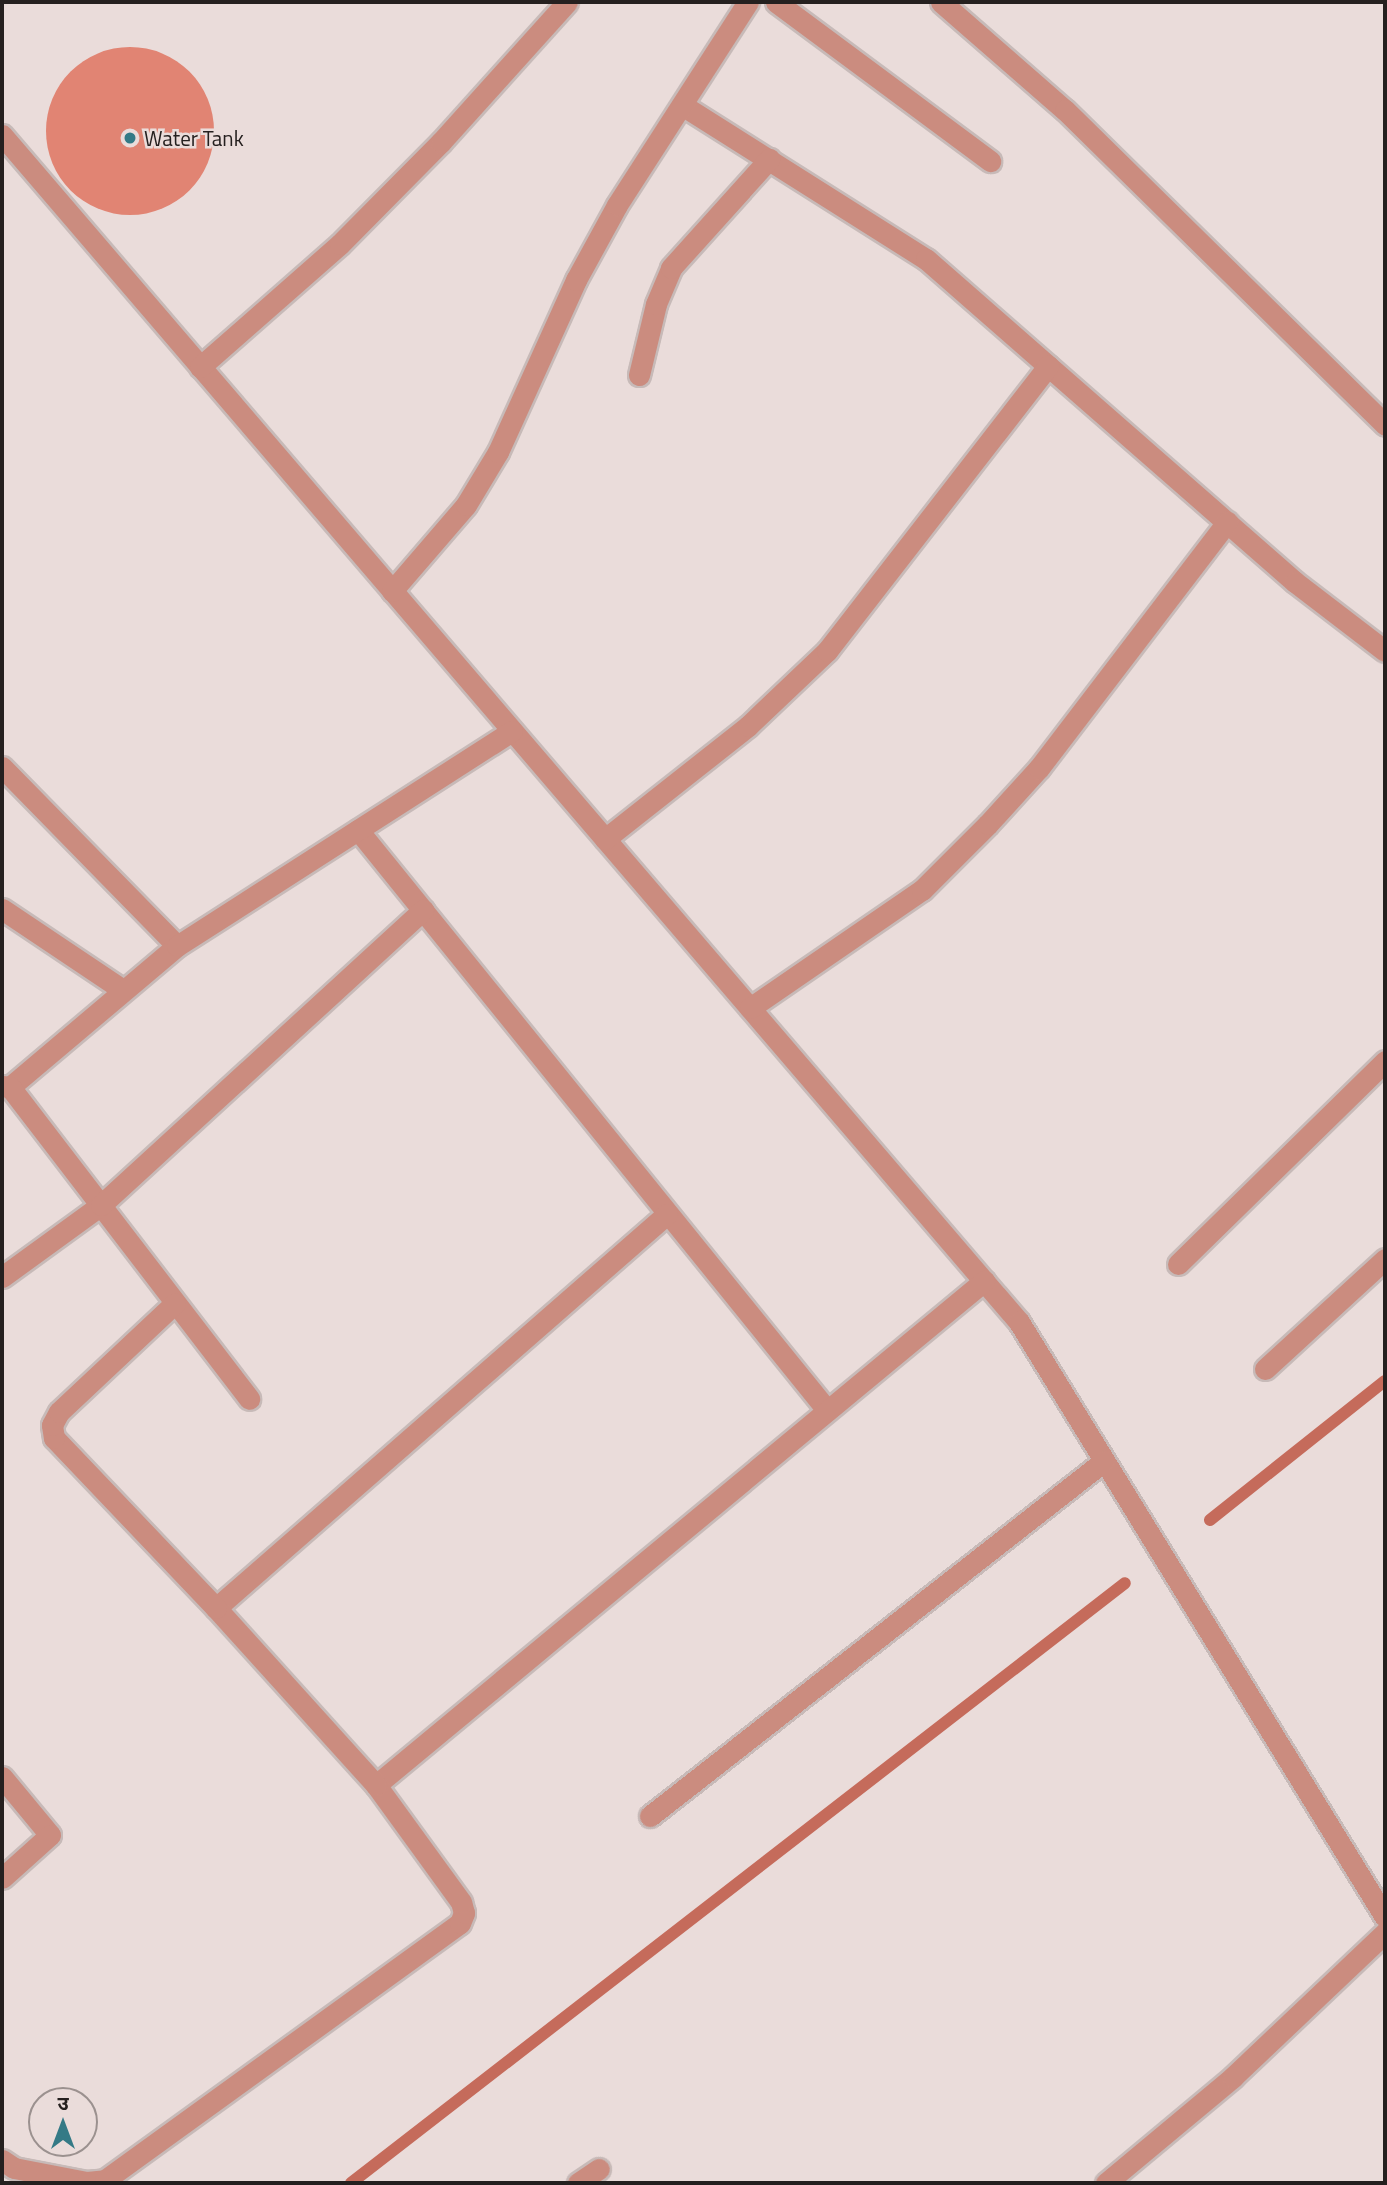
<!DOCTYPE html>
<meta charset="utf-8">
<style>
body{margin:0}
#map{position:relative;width:1387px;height:2185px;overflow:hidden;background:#eadcda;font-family:"Titillium Web","Noto Sans Devanagari",sans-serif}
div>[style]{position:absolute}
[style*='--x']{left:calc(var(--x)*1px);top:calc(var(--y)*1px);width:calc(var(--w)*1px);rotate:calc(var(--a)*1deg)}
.stream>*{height:12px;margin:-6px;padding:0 6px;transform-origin:6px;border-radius:6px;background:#c56b5b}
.building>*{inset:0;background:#e18473}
.round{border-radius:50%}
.roads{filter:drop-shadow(2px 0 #c7bab8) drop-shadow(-2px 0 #c7bab8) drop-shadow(0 2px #c7bab8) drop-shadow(0 -2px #c7bab8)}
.minor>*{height:21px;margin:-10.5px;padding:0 10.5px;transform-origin:10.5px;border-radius:10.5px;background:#cb8c7f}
.dots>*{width:19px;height:19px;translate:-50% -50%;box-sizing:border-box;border:4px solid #eadcda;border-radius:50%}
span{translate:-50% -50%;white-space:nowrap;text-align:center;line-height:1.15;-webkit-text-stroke:5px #eadcda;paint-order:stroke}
.poi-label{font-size:21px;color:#25201f}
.left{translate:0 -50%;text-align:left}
.frame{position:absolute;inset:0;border:4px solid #25201f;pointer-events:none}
.north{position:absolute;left:28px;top:2087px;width:70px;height:70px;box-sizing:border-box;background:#eadcda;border:2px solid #9b918f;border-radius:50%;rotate:0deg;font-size:19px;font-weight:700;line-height:28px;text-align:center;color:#25201f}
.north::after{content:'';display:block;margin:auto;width:24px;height:32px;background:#347a86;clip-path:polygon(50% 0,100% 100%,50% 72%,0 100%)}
</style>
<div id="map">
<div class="stream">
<i style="--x:1210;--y:1520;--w:223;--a:-38.5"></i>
<i style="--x:351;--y:2183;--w:979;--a:-37.78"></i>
</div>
<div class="building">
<i class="round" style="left:46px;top:47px;width:168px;height:168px"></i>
</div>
<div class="roads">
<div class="minor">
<i style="--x:776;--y:2;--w:267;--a:36.6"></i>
<i style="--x:941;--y:2;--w:164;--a:41.1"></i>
<i style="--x:1065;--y:110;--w:449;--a:44.5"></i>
<i style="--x:682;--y:105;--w:289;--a:32.3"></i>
<i style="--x:926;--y:259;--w:490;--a:41.2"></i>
<i style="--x:1295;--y:582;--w:113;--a:37.5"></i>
<i style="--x:2;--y:135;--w:1563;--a:49.41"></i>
<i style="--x:1019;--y:1322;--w:699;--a:58.4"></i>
<i style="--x:200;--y:367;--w:186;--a:-41.3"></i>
<i style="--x:340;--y:244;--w:144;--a:-45.3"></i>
<i style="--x:441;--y:142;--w:188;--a:-48"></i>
<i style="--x:639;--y:375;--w:73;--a:-76.5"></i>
<i style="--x:656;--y:304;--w:39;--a:-67"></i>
<i style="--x:671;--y:268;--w:147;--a:-48"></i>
<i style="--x:392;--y:591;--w:113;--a:-49.3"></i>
<i style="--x:466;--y:505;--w:62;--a:-58.9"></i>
<i style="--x:498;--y:452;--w:189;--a:-65.6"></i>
<i style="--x:576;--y:280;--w:85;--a:-61.3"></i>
<i style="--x:617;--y:205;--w:242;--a:-57.2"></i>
<i style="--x:2;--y:767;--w:250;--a:45.6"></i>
<i style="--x:358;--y:830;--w:746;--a:51.04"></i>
<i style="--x:605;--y:839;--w:182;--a:-38.3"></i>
<i style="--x:748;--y:726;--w:109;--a:-43.5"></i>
<i style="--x:827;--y:651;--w:361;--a:-52.2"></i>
<i style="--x:2;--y:909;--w:146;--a:33.8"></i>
<i style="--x:750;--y:1008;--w:209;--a:-34.5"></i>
<i style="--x:922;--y:890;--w:93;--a:-45"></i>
<i style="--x:988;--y:824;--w:76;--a:-47.7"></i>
<i style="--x:1039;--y:768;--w:310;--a:-52.6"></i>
<i style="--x:2;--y:1086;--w:8;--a:7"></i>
<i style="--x:10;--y:1087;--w:219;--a:-40.2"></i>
<i style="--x:177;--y:946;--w:398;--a:-32.7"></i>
<i style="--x:10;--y:1087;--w:393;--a:52.5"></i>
<i style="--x:1178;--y:1264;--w:290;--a:-44.4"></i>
<i style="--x:2;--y:1277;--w:122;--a:-36"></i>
<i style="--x:101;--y:1205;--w:437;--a:-42.5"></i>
<i style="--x:1265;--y:1369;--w:163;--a:-42.5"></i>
<i style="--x:216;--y:1608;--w:599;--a:-41.14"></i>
<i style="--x:2;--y:1777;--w:75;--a:50.4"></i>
<i style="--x:50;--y:1835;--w:64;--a:138.1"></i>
<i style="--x:376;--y:1785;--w:790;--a:-39.66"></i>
<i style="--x:650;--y:1816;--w:576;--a:-38.02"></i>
<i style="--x:2;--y:2160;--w:14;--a:34"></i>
<i style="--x:14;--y:2168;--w:74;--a:10.9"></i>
<i style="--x:87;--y:2182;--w:18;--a:-6"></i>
<i style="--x:105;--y:2180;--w:438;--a:-35.9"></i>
<i style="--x:460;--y:1923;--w:11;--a:-68"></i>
<i style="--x:464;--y:1913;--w:11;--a:-105"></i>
<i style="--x:461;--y:1902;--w:145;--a:-126"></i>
<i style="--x:376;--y:1785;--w:239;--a:-132.1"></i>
<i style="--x:216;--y:1608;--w:235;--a:-133.6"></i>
<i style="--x:54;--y:1438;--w:13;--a:-99"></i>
<i style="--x:52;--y:1425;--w:15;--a:-62"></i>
<i style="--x:59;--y:1412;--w:159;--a:-43.2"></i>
<i style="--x:578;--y:2183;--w:25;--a:-34"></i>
<i style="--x:1106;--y:2183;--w:165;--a:-39.8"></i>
<i style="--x:1233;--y:2077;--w:209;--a:-43.5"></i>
</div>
</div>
<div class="dots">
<i style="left:130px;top:138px;background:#347a86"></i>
</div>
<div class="poi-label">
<span class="left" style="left:144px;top:138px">Water Tank</span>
</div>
<div class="frame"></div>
<div class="north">उ</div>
</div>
